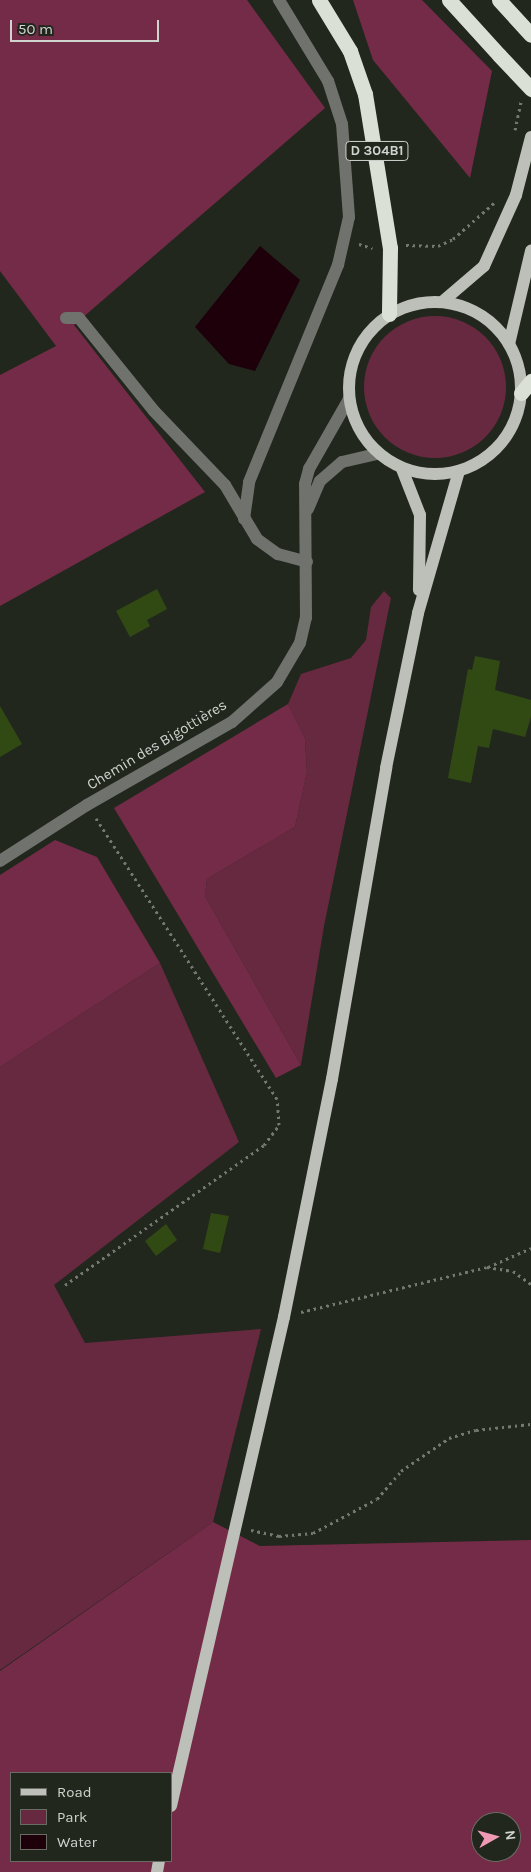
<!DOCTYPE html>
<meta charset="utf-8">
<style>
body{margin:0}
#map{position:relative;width:531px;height:1872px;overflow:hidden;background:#22271e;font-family:Karla,sans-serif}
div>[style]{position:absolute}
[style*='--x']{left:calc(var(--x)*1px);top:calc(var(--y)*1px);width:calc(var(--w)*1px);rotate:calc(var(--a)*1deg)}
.green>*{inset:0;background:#672940}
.round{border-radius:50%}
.forest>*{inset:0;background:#742b47}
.water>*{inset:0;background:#1d000a}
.building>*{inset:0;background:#314a13}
.path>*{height:3px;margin-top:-1.5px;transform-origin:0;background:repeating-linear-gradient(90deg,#747870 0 2.5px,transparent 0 6.5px)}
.minor>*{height:12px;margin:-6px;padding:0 6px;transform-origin:6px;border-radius:6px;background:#70726e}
.major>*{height:12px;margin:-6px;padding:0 6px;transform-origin:6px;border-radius:6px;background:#bcc0b8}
.major>.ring{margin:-6px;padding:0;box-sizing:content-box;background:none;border:12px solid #bcc0b8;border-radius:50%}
.highway>*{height:15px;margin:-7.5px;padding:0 7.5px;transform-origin:7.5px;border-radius:7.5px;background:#dae0d5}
.highway-bridge>*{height:15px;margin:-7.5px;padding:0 7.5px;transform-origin:7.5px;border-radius:7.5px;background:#dae0d5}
span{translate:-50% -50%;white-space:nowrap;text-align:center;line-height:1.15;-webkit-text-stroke:4.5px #22271e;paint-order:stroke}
.shield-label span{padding:1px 4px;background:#22271e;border:1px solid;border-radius:4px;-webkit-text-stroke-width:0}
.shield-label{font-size:14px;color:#d0d3ce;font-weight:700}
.street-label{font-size:15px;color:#d0d3ce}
.legend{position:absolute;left:10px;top:1772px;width:162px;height:90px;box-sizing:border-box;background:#22271e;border:1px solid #686c64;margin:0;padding:6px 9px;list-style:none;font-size:15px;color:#d0d3ce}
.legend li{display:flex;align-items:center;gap:10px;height:25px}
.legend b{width:25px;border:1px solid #686c64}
.north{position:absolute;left:471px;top:1812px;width:50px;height:50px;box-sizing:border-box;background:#22271e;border:1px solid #686c64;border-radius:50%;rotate:83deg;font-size:14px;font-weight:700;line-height:20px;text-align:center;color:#d0d3ce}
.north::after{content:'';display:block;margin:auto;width:18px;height:22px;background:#f09ab5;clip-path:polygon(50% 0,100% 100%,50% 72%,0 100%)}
.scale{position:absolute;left:10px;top:20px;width:149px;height:22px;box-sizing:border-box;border:2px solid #d0d3ce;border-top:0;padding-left:6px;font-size:15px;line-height:18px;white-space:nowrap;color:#d0d3ce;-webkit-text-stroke:4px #22271e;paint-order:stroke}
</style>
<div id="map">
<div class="green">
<i class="round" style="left:364px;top:316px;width:142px;height:142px"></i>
<i style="clip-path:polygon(384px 591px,391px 598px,324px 926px,301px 1065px,205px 896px,207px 879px,295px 827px,307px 772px,305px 738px,288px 704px,301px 674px,351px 658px,366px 640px,371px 607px)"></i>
<i style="clip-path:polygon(160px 963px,239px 1142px,54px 1285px,85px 1343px,261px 1329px,213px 1522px,0 1670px,0 1067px)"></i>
</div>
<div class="forest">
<i style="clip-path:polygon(0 0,247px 0,325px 108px,74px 325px,205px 492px,0 606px,0 375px,56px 346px,0 271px)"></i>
<i style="clip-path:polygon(353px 0,422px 0,492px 71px,470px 178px,373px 60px)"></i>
<i style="clip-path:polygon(288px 704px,305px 738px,307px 772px,295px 827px,207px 879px,205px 896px,301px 1065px,276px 1078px,114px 808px)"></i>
<i style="clip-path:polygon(55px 840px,97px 857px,160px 963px,0 1067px,0 875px)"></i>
<i style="clip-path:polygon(evenodd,213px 1522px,260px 1546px,531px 1540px,531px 1872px,0 1872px,0 1671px,213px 1522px,11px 1773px,171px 1773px,171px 1861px,11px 1861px,11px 1773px,213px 1522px,481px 1822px,511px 1822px,511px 1852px,481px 1852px,481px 1822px)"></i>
</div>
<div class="water">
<i style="clip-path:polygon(260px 246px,300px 280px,255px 371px,229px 364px,195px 327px)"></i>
</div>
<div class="building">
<i style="clip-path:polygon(157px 589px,167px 609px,147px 620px,150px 626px,130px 637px,116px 611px)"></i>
<i style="clip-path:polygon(475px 656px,500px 661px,495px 690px,531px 700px,531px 717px,525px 737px,493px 729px,489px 748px,478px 746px,471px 783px,448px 778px,468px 669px,472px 670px)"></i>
<i style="clip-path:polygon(0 706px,22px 744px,0 757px)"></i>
<i style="clip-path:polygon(211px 1213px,229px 1216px,220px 1253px,203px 1249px)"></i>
<i style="clip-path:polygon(166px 1224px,177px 1240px,156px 1256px,145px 1241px)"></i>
</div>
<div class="path">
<i style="--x:515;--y:130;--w:29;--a:-78"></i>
<i style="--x:359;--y:244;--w:14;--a:17"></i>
<i style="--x:406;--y:245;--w:32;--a:2"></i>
<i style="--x:438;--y:246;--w:17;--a:-25"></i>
<i style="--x:453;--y:239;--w:55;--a:-41.3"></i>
<i style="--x:488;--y:1267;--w:47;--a:-23.8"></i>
<i style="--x:65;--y:1285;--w:243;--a:-35.1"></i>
<i style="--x:264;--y:1145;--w:25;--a:-53"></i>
<i style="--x:279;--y:1125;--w:26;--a:-94"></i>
<i style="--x:277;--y:1099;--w:334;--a:-122.8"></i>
<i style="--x:301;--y:1312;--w:191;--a:-13.6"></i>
<i style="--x:487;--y:1267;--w:26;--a:9"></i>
<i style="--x:513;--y:1271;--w:22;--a:36"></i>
<i style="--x:251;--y:1530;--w:29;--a:12"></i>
<i style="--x:279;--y:1536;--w:34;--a:-5"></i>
<i style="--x:313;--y:1533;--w:72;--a:-28"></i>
<i style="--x:377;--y:1499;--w:37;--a:-49"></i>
<i style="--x:401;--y:1471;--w:58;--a:-34.5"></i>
<i style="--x:449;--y:1438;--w:28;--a:-17"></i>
<i style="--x:476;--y:1430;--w:55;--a:-6.2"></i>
</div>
<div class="minor">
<i style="--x:66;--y:318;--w:13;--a:0"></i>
<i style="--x:79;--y:318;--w:119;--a:51.1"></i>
<i style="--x:154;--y:411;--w:103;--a:46.2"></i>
<i style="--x:225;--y:485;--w:63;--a:59.3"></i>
<i style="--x:257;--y:539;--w:26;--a:36"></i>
<i style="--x:278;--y:554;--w:30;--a:15"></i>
<i style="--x:308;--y:509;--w:30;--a:-67"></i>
<i style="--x:320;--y:481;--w:29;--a:-41"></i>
<i style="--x:342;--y:462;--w:37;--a:-13"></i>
<i style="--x:244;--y:519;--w:37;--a:-82"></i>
<i style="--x:249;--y:482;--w:235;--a:-67.7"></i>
<i style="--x:338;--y:265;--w:49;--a:-77.1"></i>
<i style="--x:349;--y:217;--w:93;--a:-94.3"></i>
<i style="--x:342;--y:124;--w:45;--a:-108"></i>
<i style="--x:328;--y:81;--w:95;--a:-121.2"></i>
<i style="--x:0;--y:861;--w:103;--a:-32.8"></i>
<i style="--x:87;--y:805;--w:167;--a:-29.8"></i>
<i style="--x:232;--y:722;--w:60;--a:-41.6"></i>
<i style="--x:277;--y:682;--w:45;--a:-59.5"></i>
<i style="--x:300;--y:643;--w:26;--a:-77"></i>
<i style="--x:306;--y:618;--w:134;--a:-90.4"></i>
<i style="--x:305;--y:484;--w:16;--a:-75"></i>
<i style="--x:309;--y:469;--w:81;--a:-60.3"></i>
</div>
<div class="major">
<i class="ring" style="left:349px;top:302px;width:160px;height:160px"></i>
<i style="--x:442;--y:302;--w:55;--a:-40.6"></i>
<i style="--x:484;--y:266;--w:78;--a:-65.7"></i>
<i style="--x:516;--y:195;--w:60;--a:-75.5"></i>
<i style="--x:509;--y:344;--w:96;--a:-76.7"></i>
<i style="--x:402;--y:469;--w:49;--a:68.6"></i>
<i style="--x:420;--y:515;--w:75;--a:90.8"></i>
<i style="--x:171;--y:1806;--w:502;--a:-76.99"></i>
<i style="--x:284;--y:1317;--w:243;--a:-78.6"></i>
<i style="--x:332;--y:1079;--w:316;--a:-80.1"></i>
<i style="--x:386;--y:768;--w:158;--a:-78.3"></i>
<i style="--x:418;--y:613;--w:148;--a:-73.9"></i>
<i style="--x:157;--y:1872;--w:11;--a:-80"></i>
</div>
<div class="highway">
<i style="--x:319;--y:0;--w:60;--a:58.7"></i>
<i style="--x:350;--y:51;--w:46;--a:70.8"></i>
<i style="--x:365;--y:94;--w:156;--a:80.8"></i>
<i style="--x:390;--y:248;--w:66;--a:90.9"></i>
<i style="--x:449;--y:0;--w:74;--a:47.7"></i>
<i style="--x:499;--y:0;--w:47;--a:47.6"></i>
<i style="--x:521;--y:393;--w:16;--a:-50"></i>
</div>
<div class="highway-bridge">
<i style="--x:499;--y:55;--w:47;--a:46.7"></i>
</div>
<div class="shield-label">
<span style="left:377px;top:151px">D 304B1</span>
</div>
<div class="street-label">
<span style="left:157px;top:745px;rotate:-31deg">Chemin des Bigottières</span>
</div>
<ul class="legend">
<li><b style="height:6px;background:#bcc0b8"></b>Road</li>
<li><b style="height:14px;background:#672940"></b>Park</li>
<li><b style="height:14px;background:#1d000a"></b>Water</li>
</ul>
<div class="north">N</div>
<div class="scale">50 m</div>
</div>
